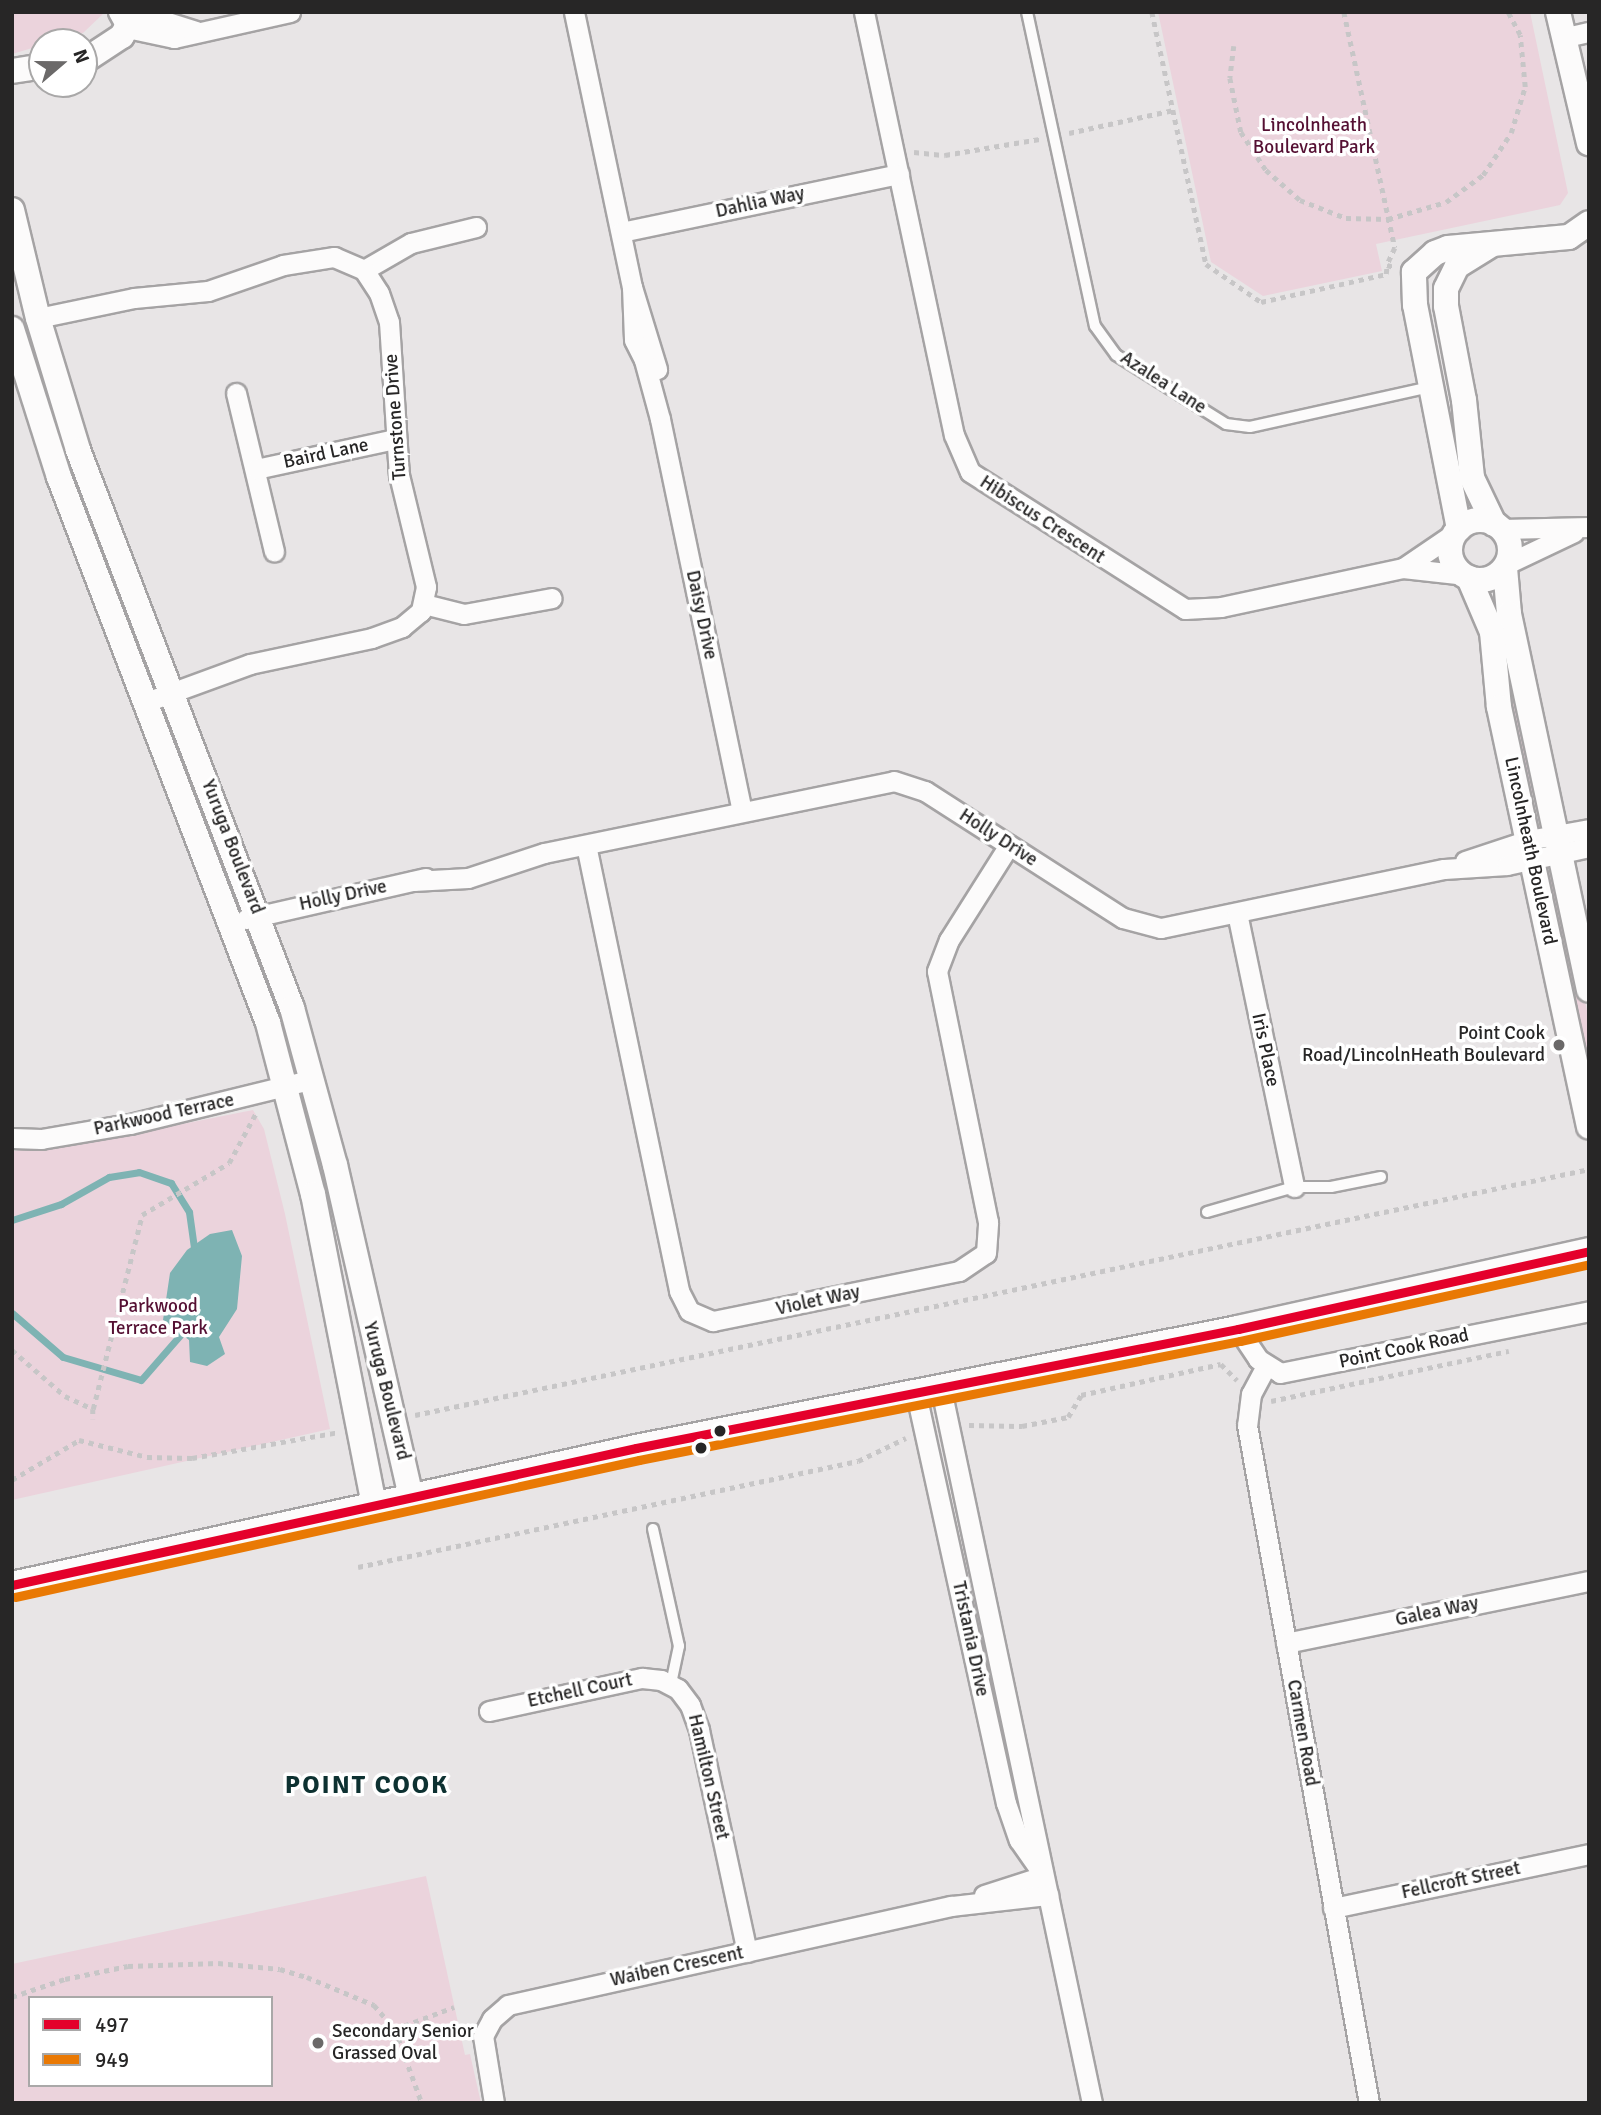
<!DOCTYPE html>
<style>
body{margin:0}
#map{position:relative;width:1601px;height:2115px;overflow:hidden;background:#e8e5e6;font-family:Signika,sans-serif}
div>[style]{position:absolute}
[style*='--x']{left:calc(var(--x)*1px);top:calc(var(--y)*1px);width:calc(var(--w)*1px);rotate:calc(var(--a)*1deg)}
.green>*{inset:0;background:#ebd3dc}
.water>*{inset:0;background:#7eb3b3}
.stream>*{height:7px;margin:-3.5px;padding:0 3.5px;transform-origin:3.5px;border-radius:3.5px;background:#7eb3b3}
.path>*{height:4.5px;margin-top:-2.25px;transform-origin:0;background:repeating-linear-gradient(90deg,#c7c6c7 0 5px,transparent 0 10px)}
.roads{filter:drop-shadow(2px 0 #a5a3a4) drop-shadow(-2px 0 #a5a3a4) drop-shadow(0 2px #a5a3a4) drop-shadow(0 -2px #a5a3a4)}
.service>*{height:10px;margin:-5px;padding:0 5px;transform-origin:5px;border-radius:5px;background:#fcfbfb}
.minor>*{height:19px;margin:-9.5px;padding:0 9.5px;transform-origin:9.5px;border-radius:9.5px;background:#fcfbfb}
.tertiary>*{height:24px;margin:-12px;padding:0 12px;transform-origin:12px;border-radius:12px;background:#fcfbfb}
.tertiary>.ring{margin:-12px;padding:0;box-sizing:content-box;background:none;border:24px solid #fcfbfb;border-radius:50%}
.secondary>*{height:26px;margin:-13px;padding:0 13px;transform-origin:13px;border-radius:13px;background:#fcfbfb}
.bus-1>*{height:9px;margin:-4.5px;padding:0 4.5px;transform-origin:4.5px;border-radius:4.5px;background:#e4002b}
.bus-2>*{height:9px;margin:-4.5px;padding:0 4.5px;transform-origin:4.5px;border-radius:4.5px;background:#e97904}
.dots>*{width:19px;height:19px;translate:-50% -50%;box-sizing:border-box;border:4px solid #fff;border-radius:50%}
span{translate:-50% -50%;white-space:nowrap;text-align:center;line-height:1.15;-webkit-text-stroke:7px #fff;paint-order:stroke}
.park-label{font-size:19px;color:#551033}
.street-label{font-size:19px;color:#272626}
.poi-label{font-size:19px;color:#272626}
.right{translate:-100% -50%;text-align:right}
.left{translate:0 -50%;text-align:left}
.district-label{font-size:26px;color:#0d3131;font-weight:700;letter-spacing:2px}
.frame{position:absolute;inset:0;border:14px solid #272626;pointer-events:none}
.legend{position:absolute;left:28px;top:1996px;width:245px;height:91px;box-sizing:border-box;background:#fff;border:2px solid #a9a8a8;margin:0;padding:9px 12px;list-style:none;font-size:21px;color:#272626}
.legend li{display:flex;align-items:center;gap:14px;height:35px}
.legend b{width:35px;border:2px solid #a9a8a8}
.north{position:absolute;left:28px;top:28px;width:70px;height:70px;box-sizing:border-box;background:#fff;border:2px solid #a9a8a8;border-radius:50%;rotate:70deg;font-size:19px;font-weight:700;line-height:28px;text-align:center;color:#272626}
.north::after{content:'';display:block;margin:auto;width:24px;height:32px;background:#6b6969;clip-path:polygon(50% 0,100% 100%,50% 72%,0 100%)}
</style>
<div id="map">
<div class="green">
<i style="clip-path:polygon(12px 12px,105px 12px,83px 33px,12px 54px)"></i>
<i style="clip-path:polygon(1158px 12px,1530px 12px,1568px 193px,1560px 205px,1376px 244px,1382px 271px,1263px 296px,1211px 262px)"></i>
<i style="clip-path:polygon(1500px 604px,1537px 791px,1527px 794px,1492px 607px)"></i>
<i style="clip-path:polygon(1548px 871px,1558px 875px,1589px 1020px,1589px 1101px)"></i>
<i style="clip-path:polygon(253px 1110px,264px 1129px,285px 1214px,330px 1429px,12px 1500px,12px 1151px,77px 1145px)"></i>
<i style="clip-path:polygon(evenodd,426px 1876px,465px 2055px,470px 2054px,481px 2103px,12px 2103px,12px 1964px,426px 1876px,30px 1998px,271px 1998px,271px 2085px,30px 2085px,30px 1998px)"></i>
</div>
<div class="water">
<i style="clip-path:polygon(232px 1230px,242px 1256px,237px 1309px,219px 1337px,225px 1354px,207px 1366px,190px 1362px,189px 1340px,163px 1320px,170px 1273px,187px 1250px,210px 1234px)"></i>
</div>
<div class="stream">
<i style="--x:12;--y:1220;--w:52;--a:-18.1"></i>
<i style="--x:61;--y:1204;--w:55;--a:-29.4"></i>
<i style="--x:109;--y:1177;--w:30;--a:-9"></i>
<i style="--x:139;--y:1172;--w:34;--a:19"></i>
<i style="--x:171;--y:1183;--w:34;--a:58"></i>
<i style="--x:189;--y:1212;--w:34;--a:82"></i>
<i style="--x:12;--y:1313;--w:67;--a:40.8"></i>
<i style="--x:63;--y:1357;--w:81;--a:16.4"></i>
<i style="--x:141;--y:1380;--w:62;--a:-48.9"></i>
</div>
<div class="path">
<i style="--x:1152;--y:12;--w:258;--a:77.9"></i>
<i style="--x:1206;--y:264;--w:67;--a:34.6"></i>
<i style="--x:1261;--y:302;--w:128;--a:-12.6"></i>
<i style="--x:1386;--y:274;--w:9;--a:-84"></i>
<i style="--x:1387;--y:265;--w:7;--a:16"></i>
<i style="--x:1344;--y:12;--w:241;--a:77.8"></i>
<i style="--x:1395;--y:248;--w:19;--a:115"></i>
<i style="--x:1234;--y:46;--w:32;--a:97"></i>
<i style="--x:1230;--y:78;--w:55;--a:78.5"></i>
<i style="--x:1241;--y:132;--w:45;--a:56.7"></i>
<i style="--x:1266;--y:170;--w:45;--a:41.4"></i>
<i style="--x:1300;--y:200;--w:49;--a:21.4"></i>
<i style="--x:1346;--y:218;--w:42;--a:1.4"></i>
<i style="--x:1388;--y:219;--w:60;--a:-16.3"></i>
<i style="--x:1446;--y:202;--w:46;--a:-36.1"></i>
<i style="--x:1483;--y:175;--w:50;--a:-56.3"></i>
<i style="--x:1511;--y:133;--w:48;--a:-73.1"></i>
<i style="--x:1525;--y:87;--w:52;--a:-95.5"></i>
<i style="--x:1520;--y:35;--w:26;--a:-118"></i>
<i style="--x:1069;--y:133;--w:107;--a:-12.4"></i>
<i style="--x:914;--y:152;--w:31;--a:6"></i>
<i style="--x:945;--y:155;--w:96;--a:-9.6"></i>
<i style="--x:12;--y:1350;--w:70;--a:41"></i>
<i style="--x:65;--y:1396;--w:31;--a:25"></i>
<i style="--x:93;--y:1409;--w:10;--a:90"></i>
<i style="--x:1271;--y:1401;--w:243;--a:-11.9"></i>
<i style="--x:93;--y:1409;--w:200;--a:-75.8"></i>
<i style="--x:142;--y:1215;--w:101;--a:-30.9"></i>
<i style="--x:229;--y:1163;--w:57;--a:-61.6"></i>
<i style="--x:415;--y:1415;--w:1199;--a:-11.83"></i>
<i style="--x:969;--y:1425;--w:53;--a:1.1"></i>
<i style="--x:1022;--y:1426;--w:47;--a:-11.1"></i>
<i style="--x:1068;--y:1417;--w:26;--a:-59"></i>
<i style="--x:1081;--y:1395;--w:143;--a:-12.5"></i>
<i style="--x:1221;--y:1364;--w:23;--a:45"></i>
<i style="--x:12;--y:1480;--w:78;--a:-30.8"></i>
<i style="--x:79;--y:1440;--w:70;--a:14"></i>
<i style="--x:147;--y:1457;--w:45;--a:1.3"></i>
<i style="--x:192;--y:1458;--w:149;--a:-10"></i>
<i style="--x:358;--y:1567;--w:511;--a:-11.97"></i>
<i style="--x:858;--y:1461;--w:53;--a:-25.6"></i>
<i style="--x:12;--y:1997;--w:56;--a:-18.8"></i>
<i style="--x:65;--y:1979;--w:64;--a:-11.7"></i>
<i style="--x:128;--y:1966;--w:90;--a:-1.9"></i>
<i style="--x:218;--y:1963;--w:62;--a:5.5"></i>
<i style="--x:280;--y:1969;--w:28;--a:17"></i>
<i style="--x:307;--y:1977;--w:73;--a:22.7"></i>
<i style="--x:374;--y:2005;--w:32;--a:49"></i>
<i style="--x:395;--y:2029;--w:63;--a:-20.4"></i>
<i style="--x:395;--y:2029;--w:79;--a:70"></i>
</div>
<div class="roads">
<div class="service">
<i style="--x:1027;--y:12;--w:321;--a:77.8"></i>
<i style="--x:1095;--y:326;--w:36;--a:54"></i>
<i style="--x:1116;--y:355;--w:130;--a:32.1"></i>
<i style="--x:1226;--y:424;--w:24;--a:7"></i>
<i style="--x:1250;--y:427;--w:185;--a:-12.5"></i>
<i style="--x:1207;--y:1212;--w:91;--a:-16"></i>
<i style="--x:1294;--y:1187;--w:37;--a:0"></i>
<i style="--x:1331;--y:1187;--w:51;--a:-11.3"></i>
<i style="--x:653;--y:1529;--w:120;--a:77.5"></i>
<i style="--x:679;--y:1646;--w:38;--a:102"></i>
</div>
<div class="minor">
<i style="--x:118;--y:12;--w:18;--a:61"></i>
<i style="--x:127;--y:28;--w:48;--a:12"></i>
<i style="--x:174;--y:38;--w:119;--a:-12.6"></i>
<i style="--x:136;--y:12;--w:63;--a:17.6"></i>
<i style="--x:574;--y:12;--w:281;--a:78.1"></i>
<i style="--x:632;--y:287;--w:86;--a:73"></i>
<i style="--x:864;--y:12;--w:432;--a:78"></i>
<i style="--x:954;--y:435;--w:40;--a:66.6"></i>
<i style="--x:970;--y:472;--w:255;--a:32.5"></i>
<i style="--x:1185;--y:609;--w:36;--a:-3"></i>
<i style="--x:1221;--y:607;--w:186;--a:-12.1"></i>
<i style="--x:1403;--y:568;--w:64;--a:-34.2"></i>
<i style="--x:1562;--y:38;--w:28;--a:-13"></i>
<i style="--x:621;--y:232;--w:284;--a:-11.8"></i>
<i style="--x:364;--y:270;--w:54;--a:-29.9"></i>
<i style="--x:411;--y:243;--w:67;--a:-13.8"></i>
<i style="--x:632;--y:287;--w:53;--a:87.8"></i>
<i style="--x:634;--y:340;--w:22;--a:63"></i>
<i style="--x:644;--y:360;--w:61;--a:74.8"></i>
<i style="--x:660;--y:419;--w:400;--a:78.2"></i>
<i style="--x:38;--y:318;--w:98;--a:-11.8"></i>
<i style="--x:134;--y:298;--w:74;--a:-5.4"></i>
<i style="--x:208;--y:291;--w:79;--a:-19.1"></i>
<i style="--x:283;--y:265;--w:52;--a:-8.9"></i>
<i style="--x:334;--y:257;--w:33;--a:23"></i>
<i style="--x:364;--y:270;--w:27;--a:57"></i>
<i style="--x:379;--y:293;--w:31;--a:71"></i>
<i style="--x:389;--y:322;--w:153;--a:86.3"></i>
<i style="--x:399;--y:475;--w:115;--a:76.4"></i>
<i style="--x:426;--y:587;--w:25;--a:102"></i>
<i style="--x:421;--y:611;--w:25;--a:140"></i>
<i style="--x:402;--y:627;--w:32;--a:160"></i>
<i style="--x:372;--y:638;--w:125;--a:168"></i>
<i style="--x:250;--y:664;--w:111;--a:159.9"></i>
<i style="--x:236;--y:393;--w:163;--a:76.5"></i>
<i style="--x:256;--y:469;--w:142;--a:-12.2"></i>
<i style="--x:1502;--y:529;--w:87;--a:-1.3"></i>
<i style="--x:1507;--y:564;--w:74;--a:-25.5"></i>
<i style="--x:1403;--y:568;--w:61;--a:6.5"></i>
<i style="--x:424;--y:604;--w:41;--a:14"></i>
<i style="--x:464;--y:614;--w:89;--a:-10.3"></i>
<i style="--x:586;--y:845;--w:456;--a:78.2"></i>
<i style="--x:679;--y:1291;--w:22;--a:63"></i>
<i style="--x:689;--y:1311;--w:26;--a:23"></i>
<i style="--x:713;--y:1321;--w:251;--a:-11.5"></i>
<i style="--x:959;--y:1271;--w:32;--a:-34"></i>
<i style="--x:986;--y:1253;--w:31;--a:-86"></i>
<i style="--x:988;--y:1222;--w:256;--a:-101.5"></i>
<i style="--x:937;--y:971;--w:33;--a:-69"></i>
<i style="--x:949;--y:940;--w:112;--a:-57.7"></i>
<i style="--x:1465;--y:861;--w:66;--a:-18.4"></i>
<i style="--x:1528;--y:840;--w:62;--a:-10.2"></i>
<i style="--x:413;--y:881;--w:55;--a:-3.1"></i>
<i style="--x:468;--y:878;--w:80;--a:-18.2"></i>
<i style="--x:544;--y:853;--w:357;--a:-11.6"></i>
<i style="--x:894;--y:781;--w:33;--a:18"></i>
<i style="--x:925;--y:791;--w:235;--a:32.7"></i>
<i style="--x:1123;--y:918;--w:39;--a:15"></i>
<i style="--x:1161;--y:928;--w:289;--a:-11.8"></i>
<i style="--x:1444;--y:869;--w:63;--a:-3.6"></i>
<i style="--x:1507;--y:865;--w:84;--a:-12.4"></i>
<i style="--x:1237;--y:913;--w:280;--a:78.2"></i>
<i style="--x:246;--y:919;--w:184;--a:-12.9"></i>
<i style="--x:12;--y:1138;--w:29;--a:2"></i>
<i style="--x:41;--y:1139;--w:90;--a:-9.6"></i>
<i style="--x:130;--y:1124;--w:188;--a:-13.8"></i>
<i style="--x:1238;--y:1329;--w:36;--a:56"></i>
<i style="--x:1258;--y:1359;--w:26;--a:32"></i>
<i style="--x:1280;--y:1373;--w:315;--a:-11.3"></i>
<i style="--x:1266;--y:1366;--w:32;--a:118"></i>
<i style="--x:1251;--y:1394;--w:31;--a:97"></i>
<i style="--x:1247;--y:1425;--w:689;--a:79.8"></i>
<i style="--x:941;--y:1389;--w:730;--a:78.06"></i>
<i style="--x:916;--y:1394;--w:419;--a:77.6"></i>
<i style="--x:1006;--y:1803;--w:39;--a:71"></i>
<i style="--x:1019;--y:1840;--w:39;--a:55"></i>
<i style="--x:1286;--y:1643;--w:309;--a:-11.6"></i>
<i style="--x:489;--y:1711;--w:157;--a:-12.2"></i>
<i style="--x:642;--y:1678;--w:19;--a:6"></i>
<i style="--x:661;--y:1680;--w:19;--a:28"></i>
<i style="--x:678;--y:1689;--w:20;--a:53"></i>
<i style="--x:690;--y:1705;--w:27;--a:70"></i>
<i style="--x:699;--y:1730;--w:227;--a:77.8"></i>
<i style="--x:984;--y:1895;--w:62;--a:-17.9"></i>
<i style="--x:1333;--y:1908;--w:262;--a:-11.9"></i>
<i style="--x:494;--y:2103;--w:68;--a:-99.3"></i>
<i style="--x:483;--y:2036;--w:19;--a:-62"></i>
<i style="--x:492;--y:2019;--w:21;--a:-41"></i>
<i style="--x:508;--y:2005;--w:454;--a:-12.6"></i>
<i style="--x:951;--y:1906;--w:98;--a:-6.5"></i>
</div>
<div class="tertiary">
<i style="--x:1558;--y:12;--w:135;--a:76.7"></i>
<i style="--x:84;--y:61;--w:45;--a:-33.3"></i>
<i style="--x:122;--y:36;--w:27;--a:-62"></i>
<i style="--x:12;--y:71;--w:30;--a:-9"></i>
<i style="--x:12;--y:210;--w:111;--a:76.5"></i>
<i style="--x:38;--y:318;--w:138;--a:73.1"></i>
<i style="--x:78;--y:450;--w:598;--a:69.02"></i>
<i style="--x:292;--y:1008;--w:163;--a:74.7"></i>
<i style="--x:335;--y:1165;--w:340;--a:77.1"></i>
<i style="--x:1491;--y:245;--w:40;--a:148"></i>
<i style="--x:1457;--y:266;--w:25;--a:116"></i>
<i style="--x:1446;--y:289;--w:17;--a:90"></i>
<i style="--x:1446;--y:306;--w:96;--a:79.2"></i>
<i style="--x:1464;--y:400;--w:78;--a:84.1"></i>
<i style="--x:1472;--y:478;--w:51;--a:64.4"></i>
<i style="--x:12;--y:329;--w:155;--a:72.4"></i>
<i style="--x:59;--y:477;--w:585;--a:69.05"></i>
<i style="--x:268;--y:1023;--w:177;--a:75.3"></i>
<i style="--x:313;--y:1194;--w:316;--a:78.9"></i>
<i class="ring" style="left:1450px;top:520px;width:36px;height:36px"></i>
<i style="--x:1459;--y:529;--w:228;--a:-101.1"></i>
<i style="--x:1415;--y:305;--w:33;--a:-92"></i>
<i style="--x:1414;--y:272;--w:28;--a:-42"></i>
<i style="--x:1435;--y:253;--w:14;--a:-21"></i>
<i style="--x:1448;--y:248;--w:121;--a:-5.2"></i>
<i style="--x:1569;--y:237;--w:24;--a:-35"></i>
<i style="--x:1505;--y:568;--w:46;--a:85"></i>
<i style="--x:1509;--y:614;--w:384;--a:78"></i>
<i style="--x:1469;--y:578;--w:59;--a:66.9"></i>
<i style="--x:1492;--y:632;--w:75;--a:84.7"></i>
<i style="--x:1499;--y:707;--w:429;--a:77.9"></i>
</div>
<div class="secondary">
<i style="--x:12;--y:1585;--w:639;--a:-12.38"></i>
<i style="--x:636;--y:1448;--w:614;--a:-11.18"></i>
<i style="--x:1238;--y:1329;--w:360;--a:-12.5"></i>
</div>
</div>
<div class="bus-1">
<i style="--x:12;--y:1585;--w:639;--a:-12.38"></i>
<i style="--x:636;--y:1448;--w:614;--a:-11.18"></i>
<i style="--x:1238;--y:1329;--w:360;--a:-12.5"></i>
</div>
<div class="bus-2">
<i style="--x:15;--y:1597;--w:639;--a:-12.38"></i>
<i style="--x:639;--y:1460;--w:613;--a:-11.2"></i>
<i style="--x:1240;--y:1341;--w:357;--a:-12.4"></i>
</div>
<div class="dots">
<i style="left:1559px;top:1045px;background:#6b6969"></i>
<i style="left:720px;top:1431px;background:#272626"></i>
<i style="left:701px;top:1448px;background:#272626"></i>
<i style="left:318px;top:2043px;background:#6b6969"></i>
</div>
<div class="park-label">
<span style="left:1314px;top:137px">Lincolnheath<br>Boulevard Park</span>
<span style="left:158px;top:1318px">Parkwood<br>Terrace Park</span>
</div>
<div class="street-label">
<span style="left:760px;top:203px;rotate:-12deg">Dahlia Way</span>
<span style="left:1163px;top:383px;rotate:33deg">Azalea Lane</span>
<span style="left:396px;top:417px;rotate:-94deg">Turnstone Drive</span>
<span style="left:326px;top:454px;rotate:-12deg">Baird Lane</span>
<span style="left:1042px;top:520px;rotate:33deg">Hibiscus Crescent</span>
<span style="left:701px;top:615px;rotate:78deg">Daisy Drive</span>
<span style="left:998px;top:838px;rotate:33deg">Holly Drive</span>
<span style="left:232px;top:847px;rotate:69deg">Yuruga Boulevard</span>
<span style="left:1530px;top:851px;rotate:78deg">Lincolnheath Boulevard</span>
<span style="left:343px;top:896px;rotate:-12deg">Holly Drive</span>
<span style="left:1265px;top:1050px;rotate:78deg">Iris Place</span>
<span style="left:164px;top:1115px;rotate:-12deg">Parkwood Terrace</span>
<span style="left:818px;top:1301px;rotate:-12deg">Violet Way</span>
<span style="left:1404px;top:1349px;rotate:-12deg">Point Cook Road</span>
<span style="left:386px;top:1391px;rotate:76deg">Yuruga Boulevard</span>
<span style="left:1437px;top:1612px;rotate:-12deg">Galea Way</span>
<span style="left:970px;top:1639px;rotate:78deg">Tristania Drive</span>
<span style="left:580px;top:1691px;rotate:-12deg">Etchell Court</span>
<span style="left:1302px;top:1733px;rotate:80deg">Carmen Road</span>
<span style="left:708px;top:1777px;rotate:77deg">Hamilton Street</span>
<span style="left:1461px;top:1881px;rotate:-12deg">Fellcroft Street</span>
<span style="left:677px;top:1967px;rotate:-12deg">Waiben Crescent</span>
</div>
<div class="poi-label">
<span class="right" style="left:1545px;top:1045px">Point Cook<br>Road/LincolnHeath Boulevard</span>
<span class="left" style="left:332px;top:2043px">Secondary Senior<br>Grassed Oval</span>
</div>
<div class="district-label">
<span style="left:367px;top:1786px">POINT COOK</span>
</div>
<div class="frame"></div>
<ul class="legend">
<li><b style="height:9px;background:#e4002b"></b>497</li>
<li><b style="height:9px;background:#e97904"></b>949</li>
</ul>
<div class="north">N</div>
</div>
